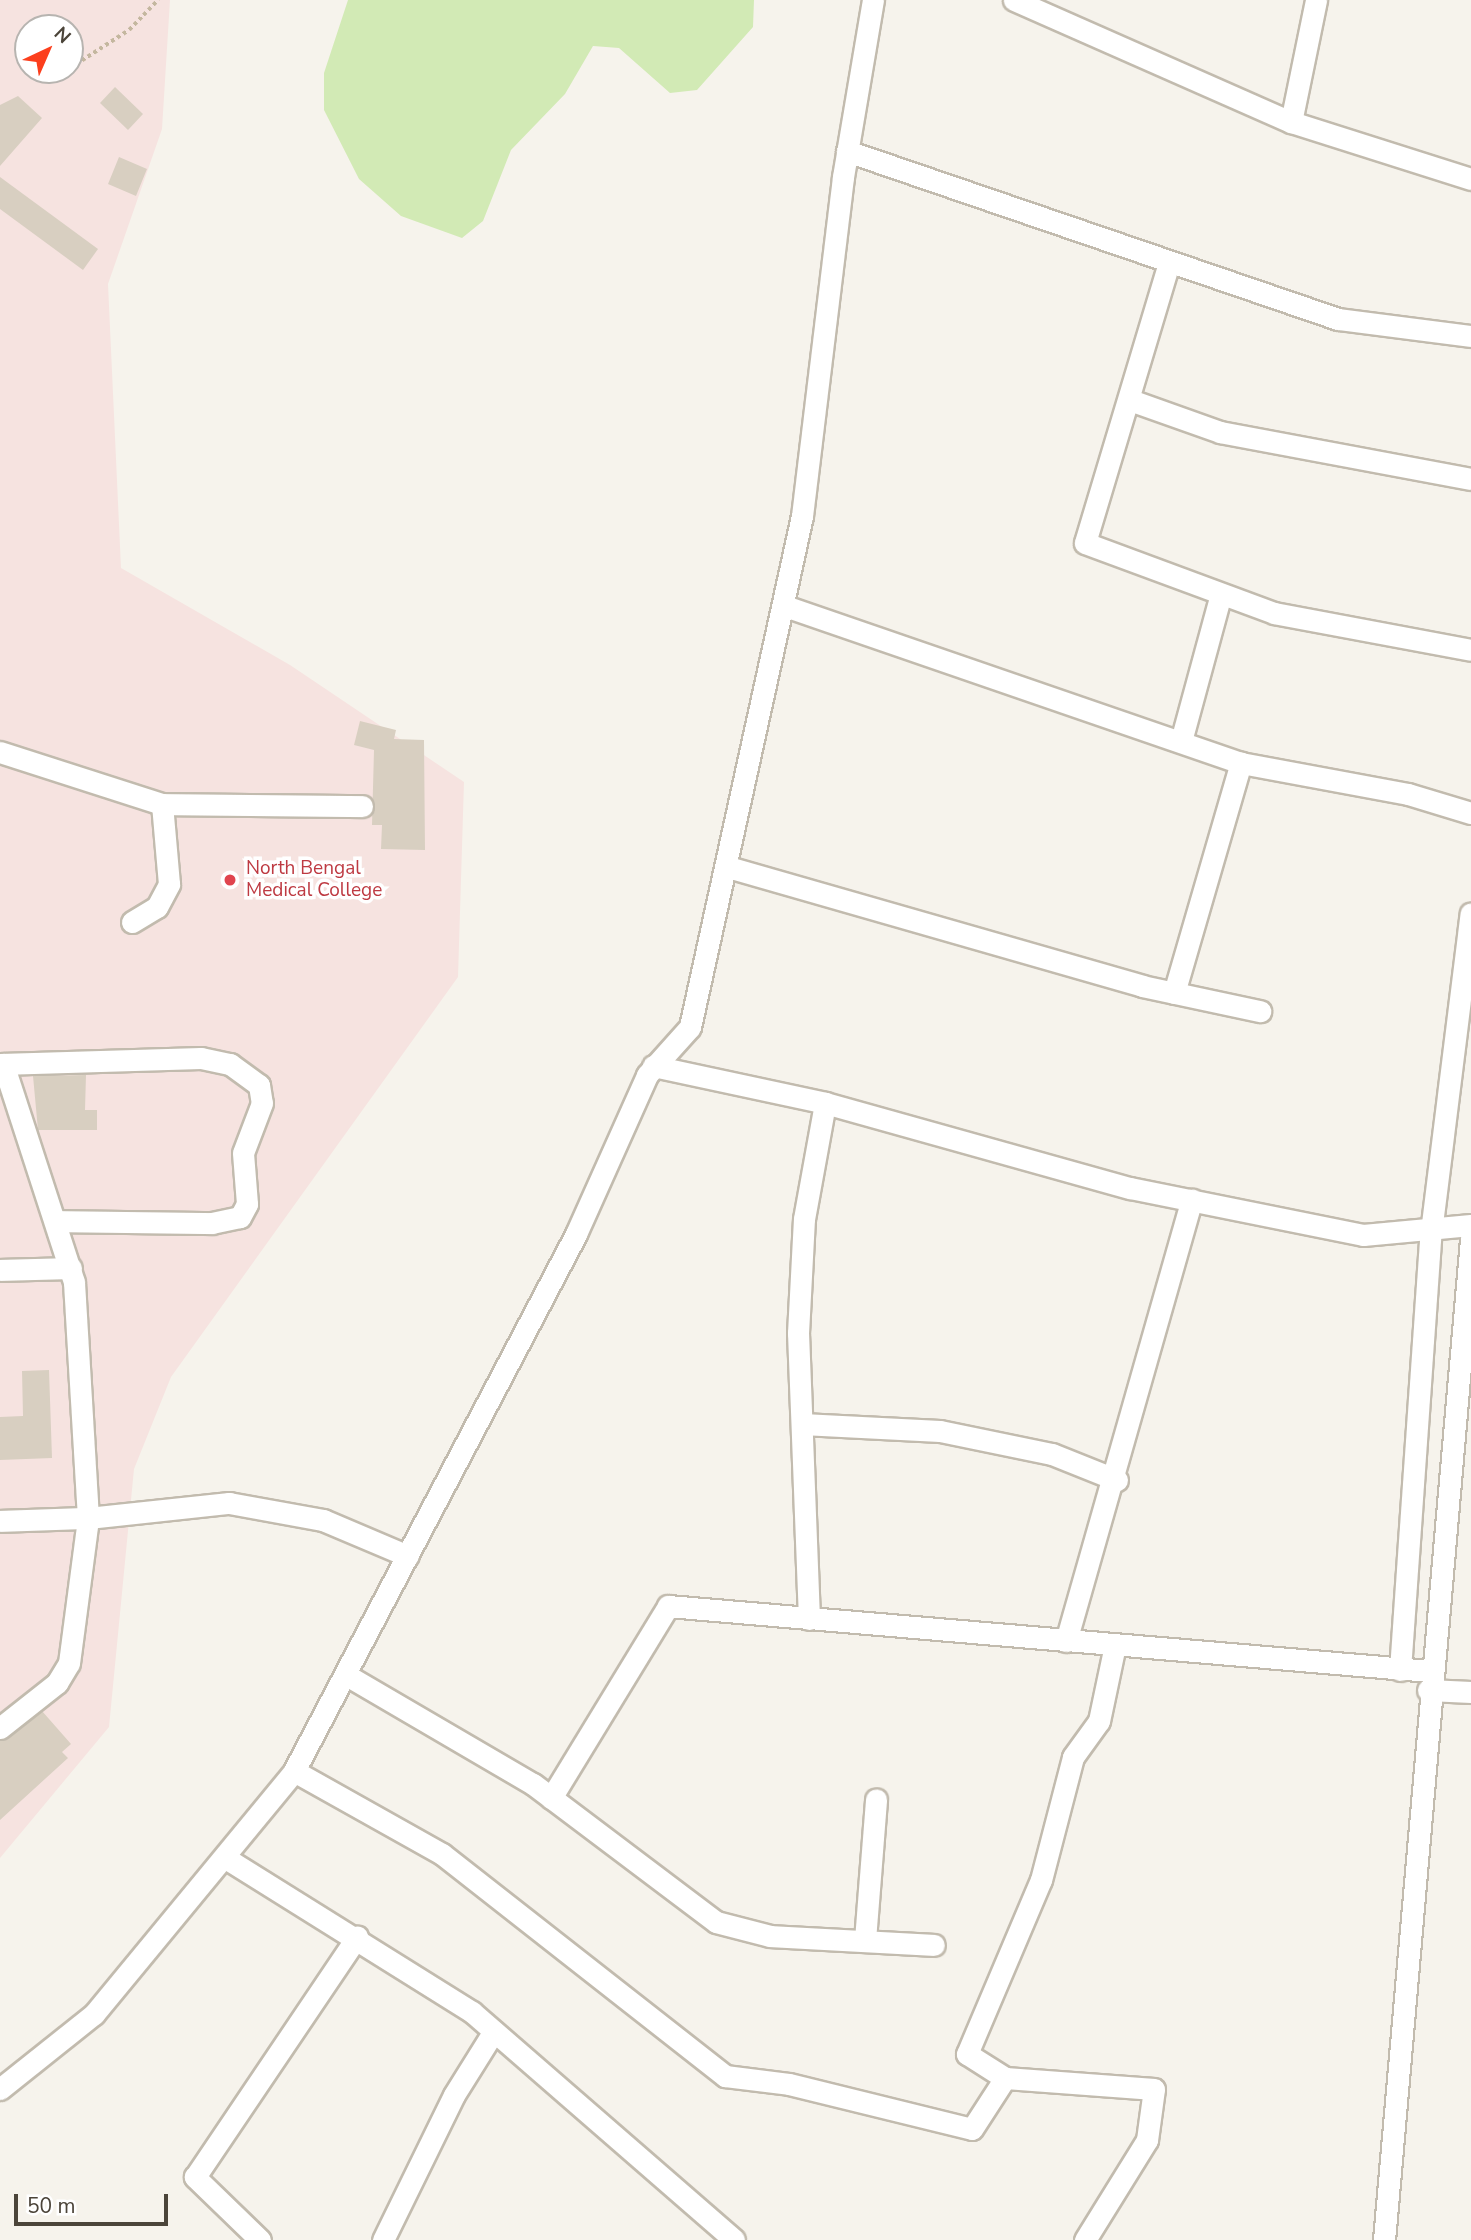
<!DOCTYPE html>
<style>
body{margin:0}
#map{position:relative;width:1471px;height:2240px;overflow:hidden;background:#f6f3ec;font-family:"Nunito Sans",sans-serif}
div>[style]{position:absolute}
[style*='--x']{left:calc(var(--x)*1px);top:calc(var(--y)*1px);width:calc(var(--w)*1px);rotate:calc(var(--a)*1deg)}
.medical>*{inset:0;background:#f6e3e0}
.green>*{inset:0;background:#d2eab5}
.building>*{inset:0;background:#d8cfc1}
.path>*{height:3.5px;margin-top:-1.75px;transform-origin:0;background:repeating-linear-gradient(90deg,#c4b79f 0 3.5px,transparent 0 7px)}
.roads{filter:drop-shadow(2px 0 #c2bbae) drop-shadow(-2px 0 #c2bbae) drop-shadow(0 2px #c2bbae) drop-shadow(0 -2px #c2bbae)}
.minor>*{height:21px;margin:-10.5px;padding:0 10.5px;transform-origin:10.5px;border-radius:10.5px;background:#fff}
.dots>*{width:19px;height:19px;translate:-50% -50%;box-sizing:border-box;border:4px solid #fff;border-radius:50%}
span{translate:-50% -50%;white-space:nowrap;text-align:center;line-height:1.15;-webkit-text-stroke:7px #fff;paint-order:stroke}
.health-label{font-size:19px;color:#be3a42}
.left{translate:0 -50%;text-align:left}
.north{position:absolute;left:14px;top:14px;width:70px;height:70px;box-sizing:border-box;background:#fff;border:2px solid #b7b4b0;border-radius:50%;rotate:44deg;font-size:19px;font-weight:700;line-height:28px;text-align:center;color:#4b4439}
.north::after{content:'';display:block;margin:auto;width:24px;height:32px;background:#fc3f1d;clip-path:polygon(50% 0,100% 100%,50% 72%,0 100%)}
.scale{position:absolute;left:14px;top:2194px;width:154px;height:32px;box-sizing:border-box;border:4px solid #4b4439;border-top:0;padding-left:9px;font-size:21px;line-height:24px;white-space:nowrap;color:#4b4439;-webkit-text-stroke:5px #fff;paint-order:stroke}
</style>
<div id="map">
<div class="medical">
<i style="clip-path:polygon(evenodd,0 0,170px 0,162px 129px,108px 284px,121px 568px,290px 665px,464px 782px,458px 977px,171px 1377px,134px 1469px,109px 1727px,0 1858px,0 0,28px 28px,70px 28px,70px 70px,28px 70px,28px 28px)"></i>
</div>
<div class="green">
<i style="clip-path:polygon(348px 0,754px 0,753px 27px,697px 90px,670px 93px,619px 48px,593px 46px,565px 94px,511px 150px,483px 221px,462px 238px,401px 216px,359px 179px,324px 110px,324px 73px)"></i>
</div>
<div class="building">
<i style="clip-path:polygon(115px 87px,143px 114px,128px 130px,100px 103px)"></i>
<i style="clip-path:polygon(18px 96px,42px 118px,0 166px,0 105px)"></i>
<i style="clip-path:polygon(119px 157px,147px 169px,136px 196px,108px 184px)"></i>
<i style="clip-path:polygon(0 177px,98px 249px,83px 270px,0 209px)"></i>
<i style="clip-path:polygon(360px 721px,396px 730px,394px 739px,424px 740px,425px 850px,381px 849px,382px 825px,372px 825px,374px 750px,354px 745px)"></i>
<i style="clip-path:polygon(86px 1075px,85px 1110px,97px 1110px,97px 1130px,38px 1130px,33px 1076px)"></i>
<i style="clip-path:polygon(49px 1370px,52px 1458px,0 1460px,0 1417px,23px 1416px,22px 1371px)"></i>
<i style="clip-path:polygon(42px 1711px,71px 1744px,62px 1752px,68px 1758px,0 1820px,0 1741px)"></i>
</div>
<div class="path">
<i style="--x:70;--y:68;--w:70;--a:-32.8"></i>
<i style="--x:129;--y:30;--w:42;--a:-46"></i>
<i style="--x:56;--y:79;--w:14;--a:-39"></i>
</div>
<div class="roads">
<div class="minor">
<i style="--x:1014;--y:0;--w:303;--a:23.8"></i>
<i style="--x:1291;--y:122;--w:189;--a:17.6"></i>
<i style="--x:1291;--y:122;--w:125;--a:-78.4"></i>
<i style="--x:847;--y:151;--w:519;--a:18.89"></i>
<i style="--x:1338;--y:319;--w:134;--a:7.3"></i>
<i style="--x:1168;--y:266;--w:289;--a:106.7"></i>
<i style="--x:1085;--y:543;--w:202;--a:20.3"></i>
<i style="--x:1274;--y:613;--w:200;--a:10.6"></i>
<i style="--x:1130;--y:400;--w:96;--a:19.6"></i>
<i style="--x:1220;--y:432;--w:255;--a:10.6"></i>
<i style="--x:785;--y:606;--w:482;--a:19"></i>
<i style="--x:1241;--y:763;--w:170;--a:10.5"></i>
<i style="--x:1408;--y:794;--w:66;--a:16.8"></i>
<i style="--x:1181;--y:741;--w:152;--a:-74.8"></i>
<i style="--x:0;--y:752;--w:170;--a:17.8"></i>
<i style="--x:162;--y:804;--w:200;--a:0.6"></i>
<i style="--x:728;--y:867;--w:431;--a:16"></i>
<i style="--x:1142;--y:986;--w:121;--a:12"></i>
<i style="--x:132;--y:922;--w:29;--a:-31"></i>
<i style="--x:157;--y:907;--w:26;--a:-62"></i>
<i style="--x:169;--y:884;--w:80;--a:-95"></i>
<i style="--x:1174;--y:993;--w:240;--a:-73.8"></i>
<i style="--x:0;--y:1064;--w:201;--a:-1.7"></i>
<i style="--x:201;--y:1058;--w:30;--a:12"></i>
<i style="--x:230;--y:1064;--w:36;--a:36"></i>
<i style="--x:259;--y:1085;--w:18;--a:81"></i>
<i style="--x:262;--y:1103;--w:53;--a:110.8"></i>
<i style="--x:243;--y:1153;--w:51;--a:85.5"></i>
<i style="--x:247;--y:1204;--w:15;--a:118"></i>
<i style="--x:240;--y:1217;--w:29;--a:168"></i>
<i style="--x:212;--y:1223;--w:154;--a:-179.3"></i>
<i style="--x:653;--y:1066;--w:176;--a:12.1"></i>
<i style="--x:825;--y:1103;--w:317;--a:15.6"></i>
<i style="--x:1130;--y:1188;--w:238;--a:11.4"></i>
<i style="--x:1363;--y:1235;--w:108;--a:-5.3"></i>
<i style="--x:0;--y:1270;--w:71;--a:-1.6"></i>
<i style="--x:802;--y:1424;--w:138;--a:2.9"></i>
<i style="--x:940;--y:1431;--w:114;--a:11.6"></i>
<i style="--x:1052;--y:1454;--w:70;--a:21.8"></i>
<i style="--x:0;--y:1521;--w:88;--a:-2"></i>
<i style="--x:88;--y:1518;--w:236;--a:-93.4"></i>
<i style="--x:74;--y:1282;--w:229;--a:-108"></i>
<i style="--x:809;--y:1619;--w:286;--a:-92.2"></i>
<i style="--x:798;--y:1333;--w:114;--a:-87"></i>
<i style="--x:804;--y:1219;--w:118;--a:-79.7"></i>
<i style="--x:1066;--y:1641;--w:459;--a:-74.1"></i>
<i style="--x:1400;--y:1670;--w:439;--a:-86"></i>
<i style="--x:1431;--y:1232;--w:321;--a:-82.9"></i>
<i style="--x:348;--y:1676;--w:214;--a:30.3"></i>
<i style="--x:533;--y:1784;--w:229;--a:37"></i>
<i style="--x:716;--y:1922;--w:56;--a:14.5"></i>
<i style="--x:770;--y:1936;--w:164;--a:3.1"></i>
<i style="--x:1428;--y:1690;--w:43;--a:2.7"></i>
<i style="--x:0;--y:1728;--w:73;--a:-38.3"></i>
<i style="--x:57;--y:1683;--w:23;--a:-59"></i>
<i style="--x:69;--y:1663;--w:146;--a:-82.5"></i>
<i style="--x:88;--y:1518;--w:142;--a:-6.1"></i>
<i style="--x:229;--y:1503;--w:96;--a:10.3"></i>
<i style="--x:323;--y:1520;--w:92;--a:23"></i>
<i style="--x:294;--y:1771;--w:170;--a:29.3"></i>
<i style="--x:442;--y:1854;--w:360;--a:38.1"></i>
<i style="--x:725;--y:2076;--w:64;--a:7.1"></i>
<i style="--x:789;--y:2084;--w:188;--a:13.8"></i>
<i style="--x:972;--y:2129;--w:61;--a:-57.1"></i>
<i style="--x:551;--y:1798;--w:225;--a:-58.6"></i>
<i style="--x:668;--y:1606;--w:765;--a:4.88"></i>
<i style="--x:227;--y:1859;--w:289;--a:32"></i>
<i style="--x:472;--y:2012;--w:347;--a:41"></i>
<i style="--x:865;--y:1940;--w:141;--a:-85.5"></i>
<i style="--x:0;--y:2089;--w:120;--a:-38.6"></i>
<i style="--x:94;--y:2014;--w:315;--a:-50.5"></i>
<i style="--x:294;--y:1771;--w:607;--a:-62.29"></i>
<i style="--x:576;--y:1234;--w:174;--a:-65.9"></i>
<i style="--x:647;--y:1075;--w:64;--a:-48.1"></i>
<i style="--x:690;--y:1027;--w:523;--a:-77.64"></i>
<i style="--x:802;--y:516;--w:341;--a:-83.1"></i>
<i style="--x:843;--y:177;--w:180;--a:-80.4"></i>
<i style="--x:260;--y:2240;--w:91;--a:-135.9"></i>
<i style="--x:195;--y:2177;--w:290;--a:-56"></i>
<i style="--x:383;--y:2240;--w:161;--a:-63.9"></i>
<i style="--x:454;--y:2095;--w:75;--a:-58"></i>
<i style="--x:1085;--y:2240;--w:118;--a:-58.2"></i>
<i style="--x:1147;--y:2140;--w:51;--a:-82.2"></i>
<i style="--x:1154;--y:2089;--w:149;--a:-175.8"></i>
<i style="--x:1005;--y:2078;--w:45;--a:-147.7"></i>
<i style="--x:967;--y:2054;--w:189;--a:-67"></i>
<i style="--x:1041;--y:1880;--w:127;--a:-75.4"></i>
<i style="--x:1073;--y:1757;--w:44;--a:-54.2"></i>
<i style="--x:1099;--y:1721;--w:78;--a:-78.1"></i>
<i style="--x:1384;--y:2240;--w:1005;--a:-85.03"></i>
</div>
</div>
<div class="dots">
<i style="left:230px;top:880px;background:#e0444e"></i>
</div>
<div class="health-label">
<span class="left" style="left:246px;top:880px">North Bengal<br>Medical College</span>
</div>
<div class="north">N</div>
<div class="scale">50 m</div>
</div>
